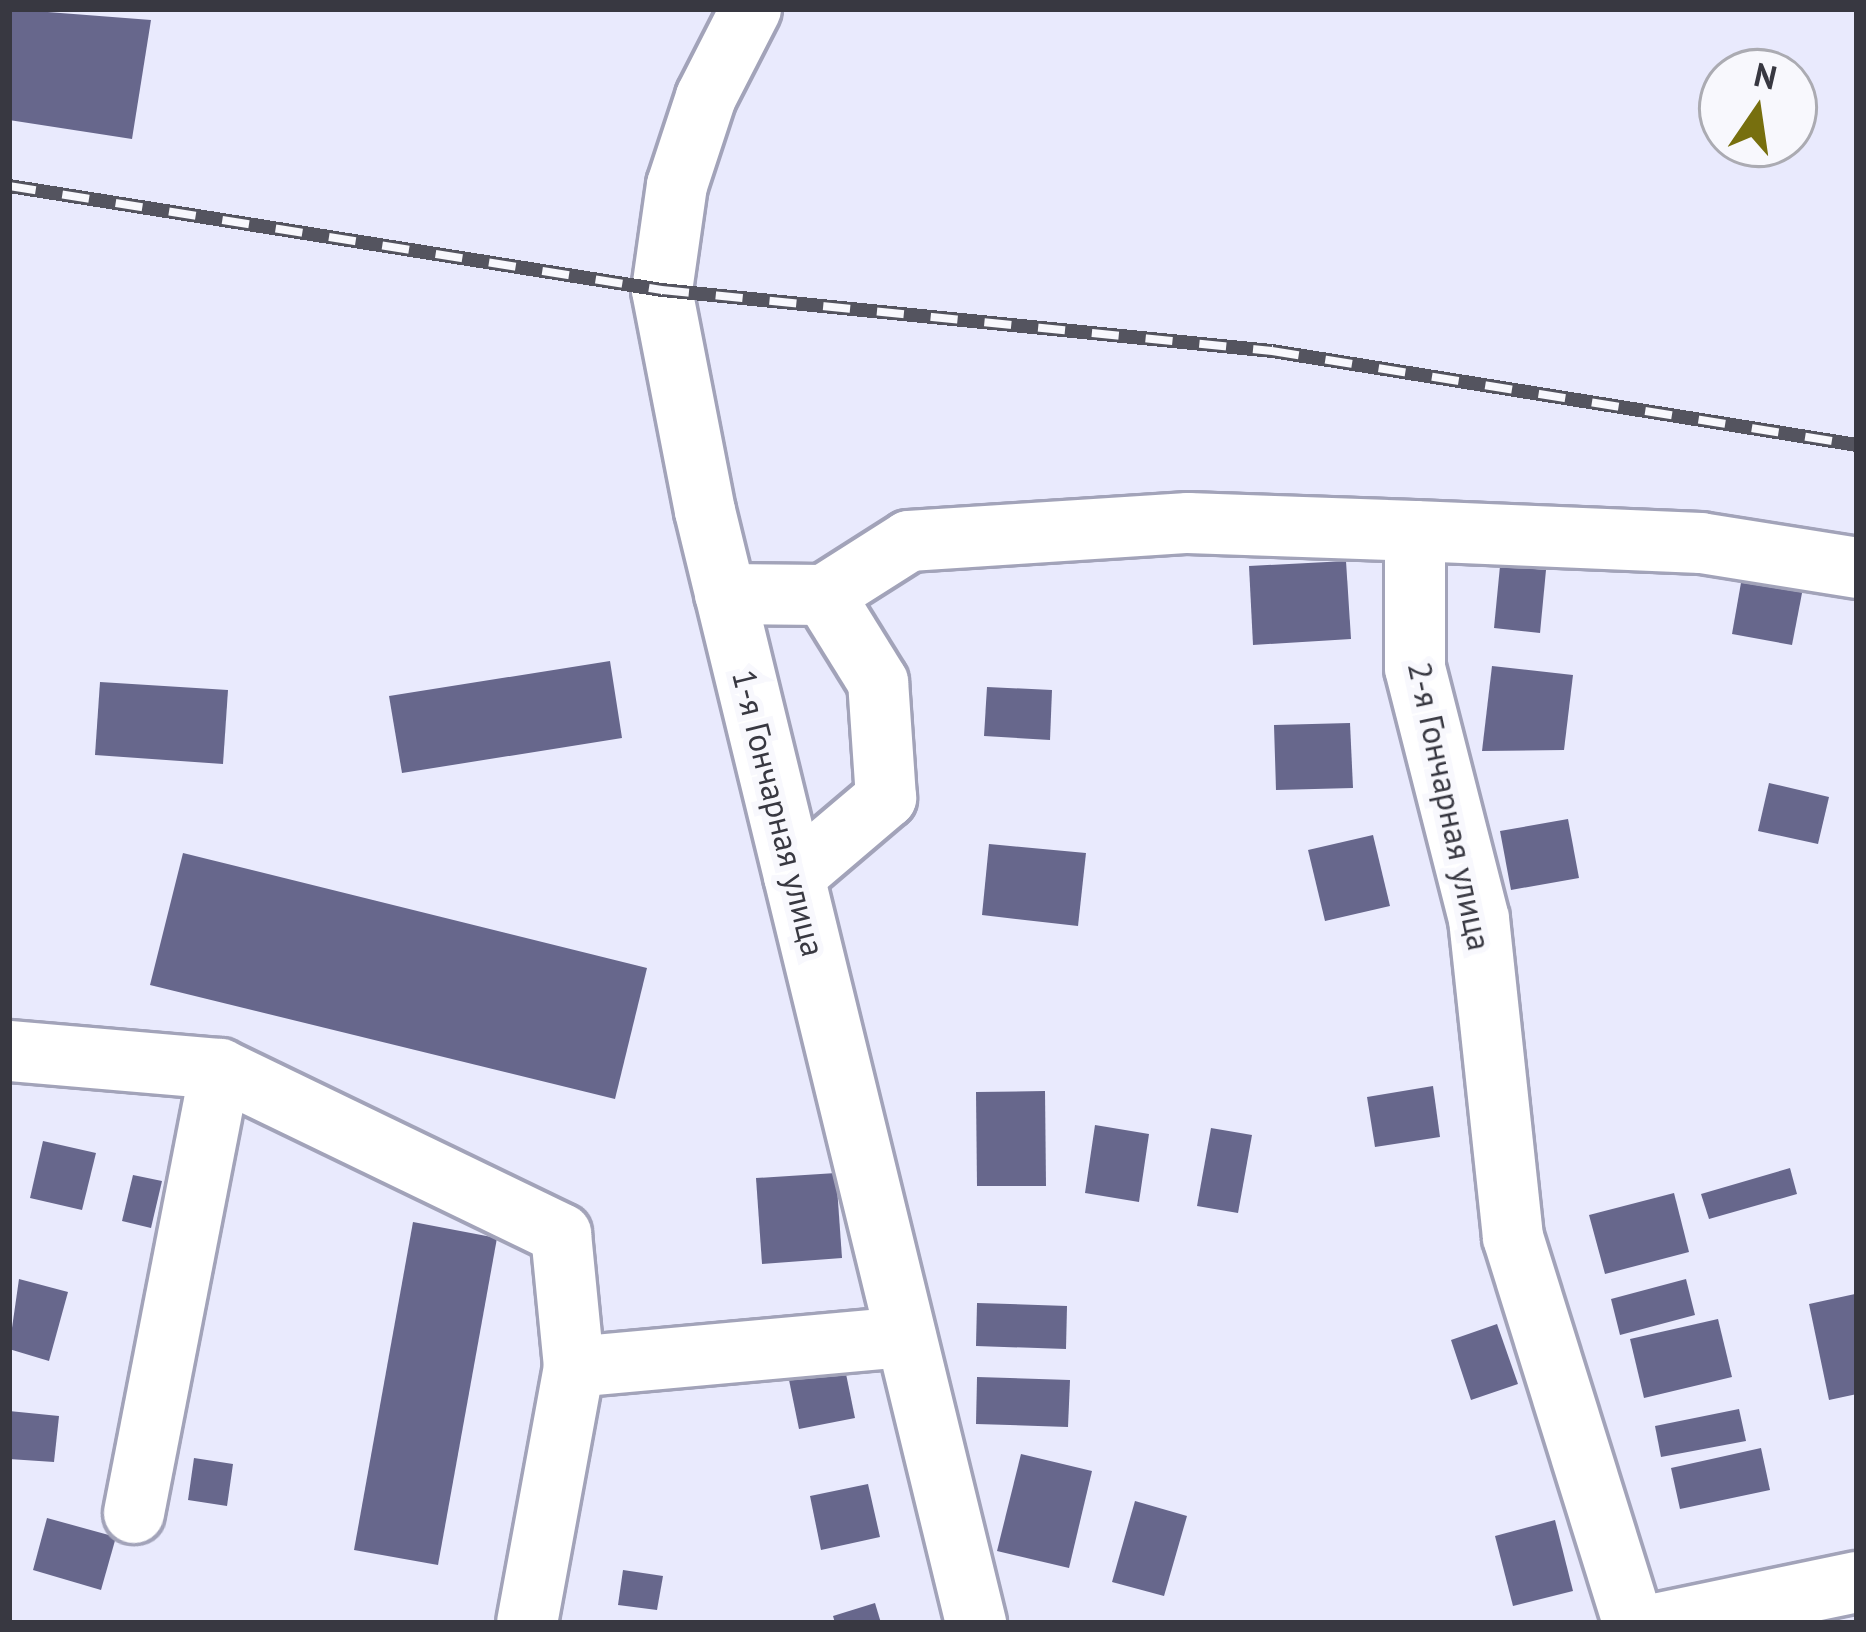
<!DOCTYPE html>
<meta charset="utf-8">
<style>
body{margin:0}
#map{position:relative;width:1866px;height:1632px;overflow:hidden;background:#e9eafd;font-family:"PT Sans",sans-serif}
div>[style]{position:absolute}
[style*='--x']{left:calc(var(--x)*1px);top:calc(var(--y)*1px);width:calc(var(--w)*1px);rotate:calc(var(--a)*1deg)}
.building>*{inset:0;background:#67678c}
.roads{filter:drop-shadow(3px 0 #a2a3b9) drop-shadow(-3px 0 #a2a3b9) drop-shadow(0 3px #a2a3b9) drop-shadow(0 -3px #a2a3b9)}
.minor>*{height:60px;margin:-30px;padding:0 30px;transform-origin:30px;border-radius:30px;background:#fff}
.rail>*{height:14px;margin-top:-7px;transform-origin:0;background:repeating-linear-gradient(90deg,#f8f8fd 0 27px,#54545f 0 54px);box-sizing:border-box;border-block:3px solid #54545f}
span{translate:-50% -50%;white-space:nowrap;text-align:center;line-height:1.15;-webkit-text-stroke:12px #f8f8fd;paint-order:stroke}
.street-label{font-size:33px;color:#383841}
.frame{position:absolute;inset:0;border:12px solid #383841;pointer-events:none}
.north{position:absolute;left:1698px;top:48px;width:120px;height:120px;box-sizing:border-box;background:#f8f8fd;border:3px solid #ababb2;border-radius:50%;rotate:13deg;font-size:33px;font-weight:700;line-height:48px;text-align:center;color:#383841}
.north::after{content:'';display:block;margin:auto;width:42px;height:54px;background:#776f0e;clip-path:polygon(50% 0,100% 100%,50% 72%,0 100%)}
</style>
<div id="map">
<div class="building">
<i style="clip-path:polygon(9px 9px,151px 20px,132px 139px,9px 120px)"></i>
<i style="clip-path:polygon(1346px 561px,1351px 639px,1253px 645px,1249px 566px)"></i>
<i style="clip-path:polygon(1500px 566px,1546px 570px,1540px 633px,1494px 628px)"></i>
<i style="clip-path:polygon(1742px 577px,1803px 588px,1792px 645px,1732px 634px)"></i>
<i style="clip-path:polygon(610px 661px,622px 738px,402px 773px,389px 696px)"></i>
<i style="clip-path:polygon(1492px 666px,1573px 675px,1564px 750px,1482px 751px)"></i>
<i style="clip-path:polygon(100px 682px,228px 690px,223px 764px,95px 755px)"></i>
<i style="clip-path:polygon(987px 687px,1052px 690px,1050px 740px,984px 736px)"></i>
<i style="clip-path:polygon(1350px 723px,1353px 788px,1276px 790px,1274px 725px)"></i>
<i style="clip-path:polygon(1769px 783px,1829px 797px,1818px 844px,1758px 831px)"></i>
<i style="clip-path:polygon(1568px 819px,1579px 878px,1511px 890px,1500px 831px)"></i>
<i style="clip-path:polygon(1373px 835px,1390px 906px,1325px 921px,1308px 850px)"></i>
<i style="clip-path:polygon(989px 844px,1086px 853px,1078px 926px,982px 915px)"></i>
<i style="clip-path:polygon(183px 853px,647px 968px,615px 1099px,150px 985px)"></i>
<i style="clip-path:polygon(1433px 1086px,1440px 1137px,1375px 1147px,1367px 1097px)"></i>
<i style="clip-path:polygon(1045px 1091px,1046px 1186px,977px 1186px,976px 1092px)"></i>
<i style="clip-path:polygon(1095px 1125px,1149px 1134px,1139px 1202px,1085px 1193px)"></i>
<i style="clip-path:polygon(1211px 1128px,1252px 1135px,1238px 1213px,1197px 1206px)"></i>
<i style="clip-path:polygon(43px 1141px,96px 1153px,82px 1210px,30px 1198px)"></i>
<i style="clip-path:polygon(1790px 1168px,1797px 1194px,1709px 1219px,1701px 1194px)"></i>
<i style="clip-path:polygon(836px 1173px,842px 1258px,762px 1264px,756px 1178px)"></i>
<i style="clip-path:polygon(133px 1175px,162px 1181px,151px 1228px,122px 1221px)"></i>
<i style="clip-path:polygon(1674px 1193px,1689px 1252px,1605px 1274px,1589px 1215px)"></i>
<i style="clip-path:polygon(413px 1222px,497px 1238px,438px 1565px,354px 1550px)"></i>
<i style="clip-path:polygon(19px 1279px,68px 1292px,49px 1361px,9px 1349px)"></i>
<i style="clip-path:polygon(1686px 1279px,1695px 1315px,1620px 1335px,1611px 1299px)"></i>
<i style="clip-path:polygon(1855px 1294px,1857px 1394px,1829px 1400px,1809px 1304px)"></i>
<i style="clip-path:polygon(977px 1303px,1067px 1306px,1066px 1349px,976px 1346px)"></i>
<i style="clip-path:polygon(1718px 1319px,1732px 1377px,1644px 1398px,1630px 1339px)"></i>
<i style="clip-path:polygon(1497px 1324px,1518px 1384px,1471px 1400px,1451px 1340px)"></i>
<i style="clip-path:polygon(844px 1364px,855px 1418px,799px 1429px,788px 1375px)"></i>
<i style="clip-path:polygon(977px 1377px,1070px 1380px,1068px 1427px,976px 1424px)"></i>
<i style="clip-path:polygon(1739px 1409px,1746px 1441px,1661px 1457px,1655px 1426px)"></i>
<i style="clip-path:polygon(9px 1411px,59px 1416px,54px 1462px,9px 1459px)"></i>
<i style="clip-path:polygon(1761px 1448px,1770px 1490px,1680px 1509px,1671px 1468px)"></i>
<i style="clip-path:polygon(1021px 1454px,1092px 1471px,1069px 1568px,997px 1551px)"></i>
<i style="clip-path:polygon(194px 1458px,233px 1464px,227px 1506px,188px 1500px)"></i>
<i style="clip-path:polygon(868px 1484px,880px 1537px,821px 1550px,810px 1496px)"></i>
<i style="clip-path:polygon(1135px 1501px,1187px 1516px,1164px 1596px,1112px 1582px)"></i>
<i style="clip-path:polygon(47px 1518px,116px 1537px,101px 1590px,33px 1570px)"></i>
<i style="clip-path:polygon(1555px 1520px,1573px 1591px,1513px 1606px,1495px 1536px)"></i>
<i style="clip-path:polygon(623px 1570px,663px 1576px,657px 1610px,618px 1605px)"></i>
<i style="clip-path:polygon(875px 1603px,881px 1623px,835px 1623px,833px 1616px)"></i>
</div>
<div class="roads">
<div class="minor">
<i style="--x:751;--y:9;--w:99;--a:117.1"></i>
<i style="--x:706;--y:97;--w:93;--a:108.2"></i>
<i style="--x:677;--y:185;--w:106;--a:98.1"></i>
<i style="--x:662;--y:290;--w:225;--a:79"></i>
<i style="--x:705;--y:511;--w:1145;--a:76.3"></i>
<i style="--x:1415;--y:531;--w:286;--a:2.4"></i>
<i style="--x:1701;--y:543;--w:158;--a:9.1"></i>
<i style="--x:725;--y:594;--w:99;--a:0.6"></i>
<i style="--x:824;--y:595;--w:101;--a:-32.4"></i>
<i style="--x:909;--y:541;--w:280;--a:-3.7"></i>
<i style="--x:1188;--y:523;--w:227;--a:2"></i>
<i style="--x:1415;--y:531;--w:137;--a:90"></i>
<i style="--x:1415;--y:668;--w:259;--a:75.7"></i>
<i style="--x:1479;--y:919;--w:320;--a:83.9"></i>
<i style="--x:1513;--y:1237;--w:404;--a:72.7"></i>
<i style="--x:794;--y:876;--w:121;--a:-40.3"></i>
<i style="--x:886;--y:798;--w:116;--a:-93.9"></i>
<i style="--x:878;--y:682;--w:102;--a:-121.8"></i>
<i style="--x:9;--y:1051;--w:212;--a:4.9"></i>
<i style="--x:574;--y:1367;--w:333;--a:-5.2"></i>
<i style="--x:134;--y:1513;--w:452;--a:-79"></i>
<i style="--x:220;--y:1069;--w:379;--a:25.8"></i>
<i style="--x:561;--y:1234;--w:134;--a:84.4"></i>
<i style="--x:574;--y:1367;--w:260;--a:100.4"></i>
<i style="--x:1660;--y:1623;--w:201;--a:-11.8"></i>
</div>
</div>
<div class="rail">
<i style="--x:9;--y:186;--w:661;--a:9.05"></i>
<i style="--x:662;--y:290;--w:613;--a:5.71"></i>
<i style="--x:1272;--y:351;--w:593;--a:9.13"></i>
</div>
<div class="street-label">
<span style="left:1450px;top:806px;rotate:78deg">2-я Гончарная улица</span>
<span style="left:779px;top:813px;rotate:76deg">1-я Гончарная улица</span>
</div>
<div class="frame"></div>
<div class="north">N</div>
</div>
